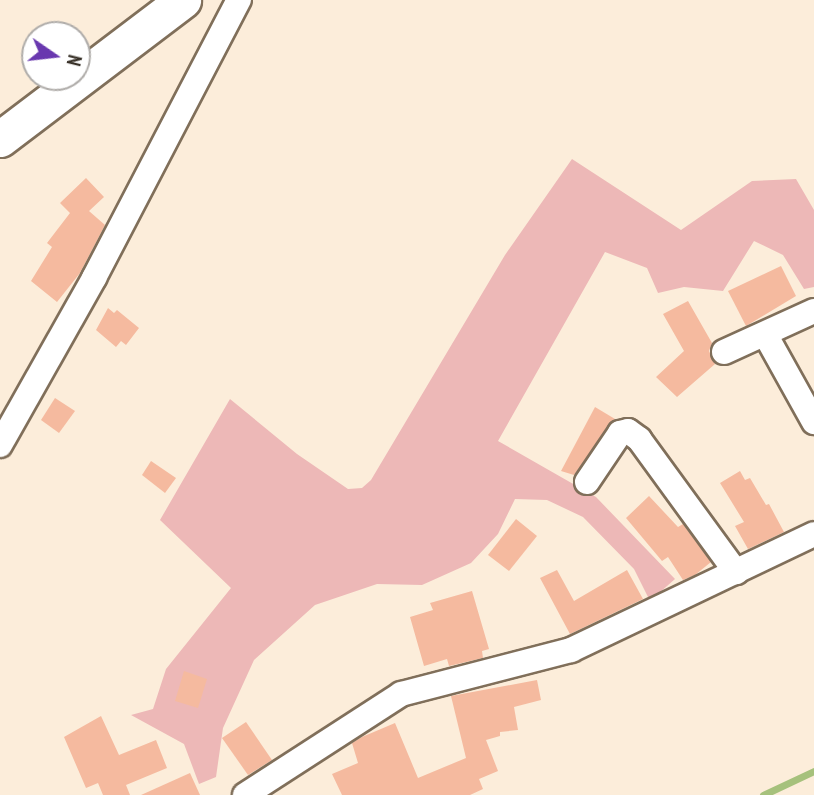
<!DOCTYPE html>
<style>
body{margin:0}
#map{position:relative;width:814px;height:795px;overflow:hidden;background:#fcedda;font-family:"PT Sans Narrow",sans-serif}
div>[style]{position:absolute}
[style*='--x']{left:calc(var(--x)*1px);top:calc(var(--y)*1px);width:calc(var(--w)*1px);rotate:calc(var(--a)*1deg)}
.green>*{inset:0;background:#edb8b7}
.stream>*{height:7px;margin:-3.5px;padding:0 3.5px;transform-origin:3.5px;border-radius:3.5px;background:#a6c17c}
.building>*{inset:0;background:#f5ba9f}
.roads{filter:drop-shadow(2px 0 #806f5a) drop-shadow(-2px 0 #806f5a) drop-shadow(0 2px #806f5a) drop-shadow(0 -2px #806f5a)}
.street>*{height:24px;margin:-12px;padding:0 12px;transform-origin:12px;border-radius:12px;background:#fff}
.secondary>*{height:35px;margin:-17.5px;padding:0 17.5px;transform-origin:17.5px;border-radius:17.5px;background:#fff}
span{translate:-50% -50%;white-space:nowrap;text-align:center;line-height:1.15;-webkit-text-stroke:5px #fff;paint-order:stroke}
.north{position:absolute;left:21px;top:21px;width:70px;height:70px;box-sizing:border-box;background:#fff;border:2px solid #afaca9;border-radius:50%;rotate:104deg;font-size:19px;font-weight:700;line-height:28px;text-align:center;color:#373027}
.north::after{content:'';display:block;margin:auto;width:24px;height:32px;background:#6938af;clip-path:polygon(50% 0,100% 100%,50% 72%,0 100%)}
</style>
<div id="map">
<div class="green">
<i style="clip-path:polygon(572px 159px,681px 230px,752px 181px,796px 179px,814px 210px,814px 287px,804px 289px,783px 255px,754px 241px,723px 291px,684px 287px,658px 293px,647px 268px,605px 252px,498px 441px,596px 497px,675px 579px,650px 601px,634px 569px,583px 517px,547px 500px,515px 499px,498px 534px,471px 563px,422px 585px,377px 584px,315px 605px,254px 660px,223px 728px,216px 777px,199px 784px,184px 744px,131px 715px,153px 709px,166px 669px,231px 588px,160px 520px,230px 399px,297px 454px,348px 489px,362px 488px,371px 480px,505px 255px)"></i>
</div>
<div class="stream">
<i style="--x:763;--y:795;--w:56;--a:-25.2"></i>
</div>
<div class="building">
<i style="clip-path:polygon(86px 178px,104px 197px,89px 211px,105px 225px,80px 273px,57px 302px,31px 281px,52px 247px,47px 243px,70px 213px,60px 203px)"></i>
<i style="clip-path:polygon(781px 266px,796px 296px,746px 326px,728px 291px)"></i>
<i style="clip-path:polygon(688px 301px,712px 343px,709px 351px,715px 364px,677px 397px,656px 377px,684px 351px,663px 314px)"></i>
<i style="clip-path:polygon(108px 308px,114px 313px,117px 310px,139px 328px,126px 345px,121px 341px,116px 347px,96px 330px)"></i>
<i style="clip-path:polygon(55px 398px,75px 411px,59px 433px,41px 420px)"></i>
<i style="clip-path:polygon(595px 407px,615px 419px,574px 475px,561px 471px)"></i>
<i style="clip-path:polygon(151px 461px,176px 478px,165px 493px,142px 475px)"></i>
<i style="clip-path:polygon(740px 471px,745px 480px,750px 478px,766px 505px,769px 504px,784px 532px,748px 549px,735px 526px,744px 522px,720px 483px)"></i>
<i style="clip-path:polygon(649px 496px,678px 527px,683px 524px,711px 562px,695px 575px,683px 580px,668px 557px,662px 561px,626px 518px)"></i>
<i style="clip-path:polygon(516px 519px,537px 536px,509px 571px,488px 555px)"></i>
<i style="clip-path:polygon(557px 570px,574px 601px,627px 570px,643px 599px,570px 634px,540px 578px)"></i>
<i style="clip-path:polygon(472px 591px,489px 649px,482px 651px,483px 658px,449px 666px,447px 659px,424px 666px,410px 617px,433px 610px,430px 603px)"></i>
<i style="clip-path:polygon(184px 671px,207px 679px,198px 708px,175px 701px)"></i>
<i style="clip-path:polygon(537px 680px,541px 700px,514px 707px,518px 730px,500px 732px,500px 736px,486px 740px,498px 771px,479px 779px,483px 789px,470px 795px,342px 795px,332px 774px,358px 763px,352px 743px,362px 737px,395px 723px,418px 778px,466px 758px,451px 696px)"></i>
<i style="clip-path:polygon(101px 716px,119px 755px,156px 740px,167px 768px,126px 785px,130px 795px,103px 795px,98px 783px,86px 788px,64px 737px)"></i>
<i style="clip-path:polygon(246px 722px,272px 760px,248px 775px,222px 738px)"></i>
<i style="clip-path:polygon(190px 773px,200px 795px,141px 795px)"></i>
</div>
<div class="roads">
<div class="street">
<i style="--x:765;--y:334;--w:101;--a:60.9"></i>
<i style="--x:724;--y:352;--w:99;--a:-24.5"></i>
<i style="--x:0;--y:445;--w:192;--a:-60.6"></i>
<i style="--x:94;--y:278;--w:314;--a:-62.5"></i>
<i style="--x:587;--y:482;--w:59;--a:-56"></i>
<i style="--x:620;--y:433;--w:8;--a:-14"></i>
<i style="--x:628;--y:431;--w:14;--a:36"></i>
<i style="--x:639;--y:439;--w:165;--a:53.9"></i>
<i style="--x:245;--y:795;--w:186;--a:-32.9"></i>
<i style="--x:401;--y:694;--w:176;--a:-14.5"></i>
<i style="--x:571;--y:650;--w:269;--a:-25.5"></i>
</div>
<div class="secondary">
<i style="--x:0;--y:139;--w:230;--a:-37.2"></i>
</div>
</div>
<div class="north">N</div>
</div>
